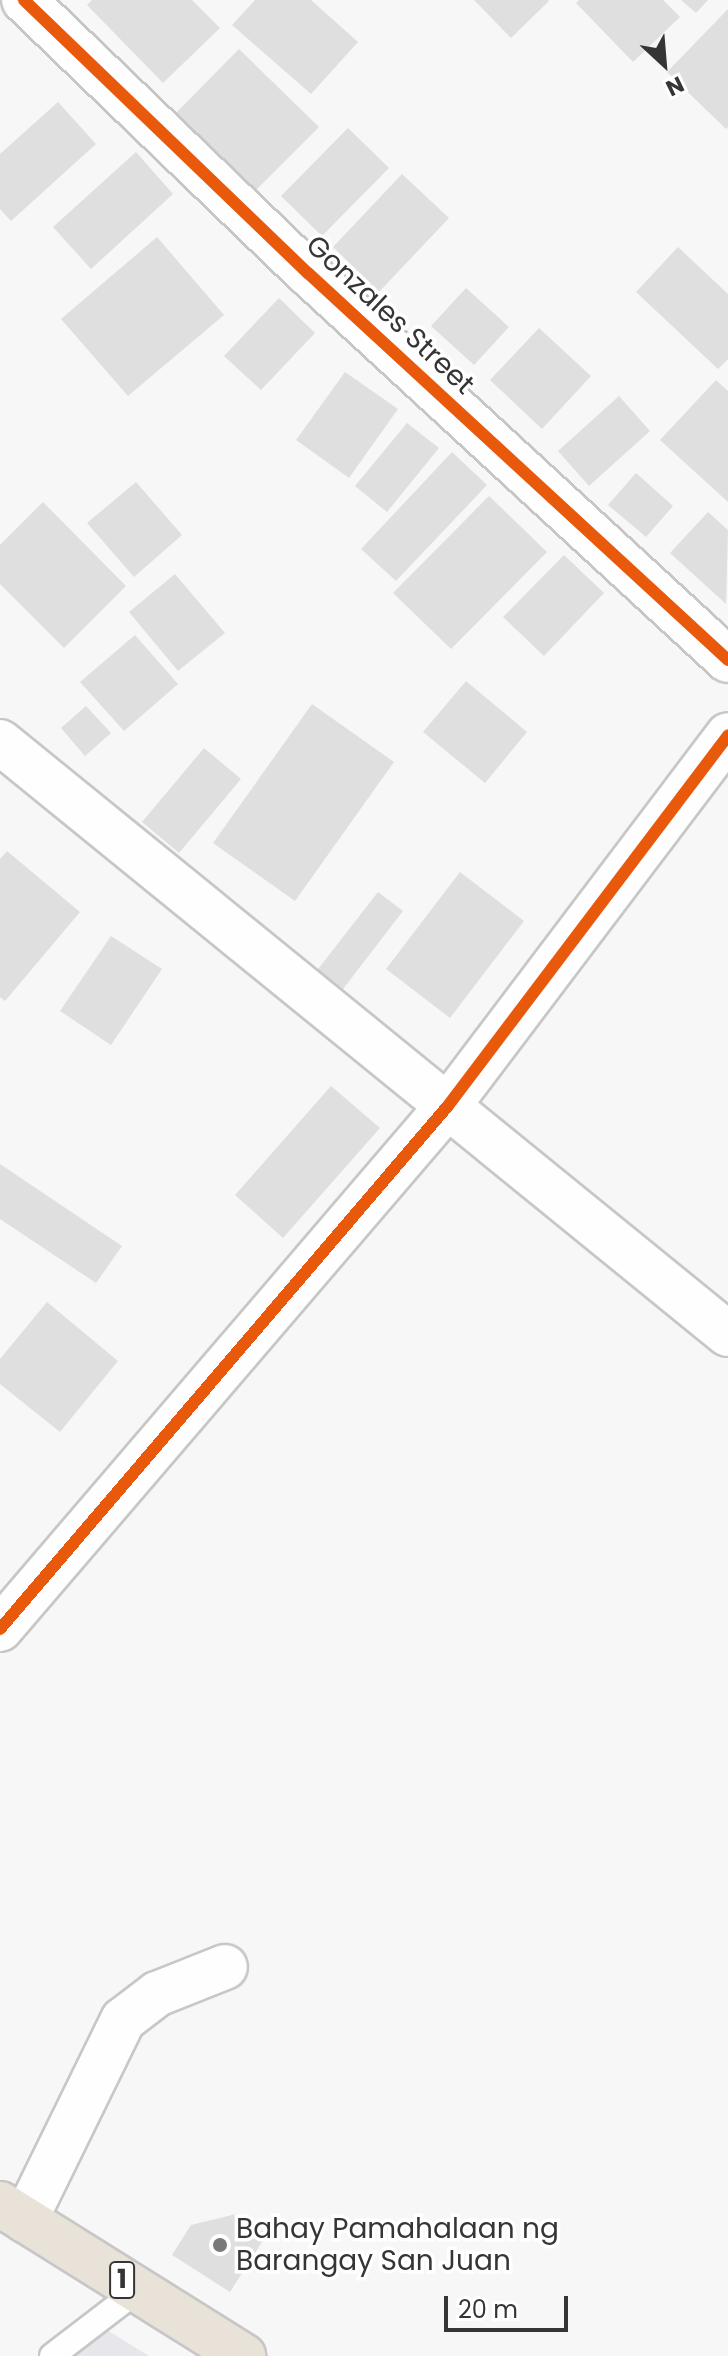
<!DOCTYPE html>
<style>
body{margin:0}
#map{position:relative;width:728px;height:2356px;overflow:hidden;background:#f7f7f8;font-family:Poppins,sans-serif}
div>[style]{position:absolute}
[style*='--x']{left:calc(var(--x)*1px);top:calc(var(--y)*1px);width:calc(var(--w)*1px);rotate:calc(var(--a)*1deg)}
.built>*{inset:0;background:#e7e7eb}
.building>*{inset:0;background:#dfdfe0}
.roads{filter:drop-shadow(2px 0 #c7c7c8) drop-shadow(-2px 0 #c7c7c8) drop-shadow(0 2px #c7c7c8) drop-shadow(0 -2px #c7c7c8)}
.service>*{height:24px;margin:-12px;padding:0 12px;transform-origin:12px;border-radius:12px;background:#fefefe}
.minor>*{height:44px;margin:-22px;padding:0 22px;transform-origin:22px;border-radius:22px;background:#fefefe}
.tertiary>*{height:44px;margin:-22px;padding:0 22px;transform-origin:22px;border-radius:22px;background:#fefefe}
.trunk>*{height:44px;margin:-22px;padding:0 22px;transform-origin:22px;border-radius:22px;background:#e8e2d8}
.cycleway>*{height:12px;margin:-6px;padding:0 6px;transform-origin:6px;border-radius:6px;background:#e8590c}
.dots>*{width:22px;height:22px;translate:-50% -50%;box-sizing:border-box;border:4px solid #fff;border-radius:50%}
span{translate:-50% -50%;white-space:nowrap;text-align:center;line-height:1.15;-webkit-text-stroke:7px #fff;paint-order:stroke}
.shield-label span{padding:2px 6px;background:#fff;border:2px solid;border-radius:6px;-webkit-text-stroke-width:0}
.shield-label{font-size:26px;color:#353536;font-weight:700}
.street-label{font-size:28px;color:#353536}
.poi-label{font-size:28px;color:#353536}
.left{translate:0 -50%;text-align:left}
.north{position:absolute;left:624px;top:24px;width:80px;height:80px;-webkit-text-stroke:6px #fff;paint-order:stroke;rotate:154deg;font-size:22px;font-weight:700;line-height:32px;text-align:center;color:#353536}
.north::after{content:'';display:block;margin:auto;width:28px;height:36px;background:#353536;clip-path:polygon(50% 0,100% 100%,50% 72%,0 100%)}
.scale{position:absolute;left:444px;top:2296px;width:124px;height:36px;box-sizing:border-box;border:4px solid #353536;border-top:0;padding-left:10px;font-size:24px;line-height:28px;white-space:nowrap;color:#353536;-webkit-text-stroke:6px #fff;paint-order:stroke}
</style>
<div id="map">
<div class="built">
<i style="clip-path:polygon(107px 2330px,149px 2356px,74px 2356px)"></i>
</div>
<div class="building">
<i style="clip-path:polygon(92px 0,192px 0,220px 28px,163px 83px,87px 5px)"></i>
<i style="clip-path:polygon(255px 0,311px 0,358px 42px,311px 94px,232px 25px)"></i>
<i style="clip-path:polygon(474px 0,548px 0,549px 1px,511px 38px)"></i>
<i style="clip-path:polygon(579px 0,663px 0,680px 17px,633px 62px,576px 3px)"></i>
<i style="clip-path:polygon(681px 0,708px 0,696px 13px)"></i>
<i style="clip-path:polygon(728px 9px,728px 127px,726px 129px,667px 72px)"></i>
<i style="clip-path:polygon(239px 49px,319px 127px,247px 199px,168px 121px)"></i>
<i style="clip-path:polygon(58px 102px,96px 144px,11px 221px,0 209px,0 154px)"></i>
<i style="clip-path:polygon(348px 128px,389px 168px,322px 236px,281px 196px)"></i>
<i style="clip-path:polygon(136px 152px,173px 194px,91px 269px,53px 227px)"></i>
<i style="clip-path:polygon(402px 174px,449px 218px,379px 292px,333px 247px)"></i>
<i style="clip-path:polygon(157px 237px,224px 315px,128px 396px,61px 319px)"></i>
<i style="clip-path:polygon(678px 247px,728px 294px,728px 359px,718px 369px,636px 292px)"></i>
<i style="clip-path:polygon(466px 288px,509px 327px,474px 365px,431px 326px)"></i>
<i style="clip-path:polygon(279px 298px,315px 333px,261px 390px,224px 356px)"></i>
<i style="clip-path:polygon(539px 328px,591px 376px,542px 429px,490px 380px)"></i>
<i style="clip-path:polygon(345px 372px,398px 409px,349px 478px,296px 440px)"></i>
<i style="clip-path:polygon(716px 380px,728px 391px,728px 502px,660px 440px)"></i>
<i style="clip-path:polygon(619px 396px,650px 431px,589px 486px,558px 451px)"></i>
<i style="clip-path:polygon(407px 423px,439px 448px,387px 512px,355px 486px)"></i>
<i style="clip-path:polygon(452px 452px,487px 485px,396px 581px,361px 549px)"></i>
<i style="clip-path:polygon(636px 473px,673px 506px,646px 537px,608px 505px)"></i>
<i style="clip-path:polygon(136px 482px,182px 535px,134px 577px,87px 523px)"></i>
<i style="clip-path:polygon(489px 496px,547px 552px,451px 649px,393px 593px)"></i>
<i style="clip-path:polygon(43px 502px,126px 586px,64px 648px,0 584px,0 545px)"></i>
<i style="clip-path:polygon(708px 512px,728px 530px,726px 604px,670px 553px)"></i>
<i style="clip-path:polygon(564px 555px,604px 593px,544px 656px,503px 617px)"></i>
<i style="clip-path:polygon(175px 574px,225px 633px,178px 671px,129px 612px)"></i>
<i style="clip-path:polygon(135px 635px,178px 684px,124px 731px,80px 682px)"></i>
<i style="clip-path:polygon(466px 681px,527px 732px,485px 783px,423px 732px)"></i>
<i style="clip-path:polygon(312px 704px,394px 762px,295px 901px,213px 843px)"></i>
<i style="clip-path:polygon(86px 706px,111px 733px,85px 756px,61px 728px)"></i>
<i style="clip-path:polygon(204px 748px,241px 779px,179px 853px,142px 822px)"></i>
<i style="clip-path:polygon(7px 851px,80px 912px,5px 1001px,0 997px,0 859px)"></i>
<i style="clip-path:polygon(460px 872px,524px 921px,450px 1018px,386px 969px)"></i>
<i style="clip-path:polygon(378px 892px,403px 911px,340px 993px,315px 973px)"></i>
<i style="clip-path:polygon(111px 936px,162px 969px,111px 1045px,60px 1011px)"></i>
<i style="clip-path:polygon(331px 1086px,380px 1128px,283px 1238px,235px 1195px)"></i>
<i style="clip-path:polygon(0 1164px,122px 1246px,96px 1283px,0 1219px)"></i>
<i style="clip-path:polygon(47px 1302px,118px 1361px,60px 1432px,0 1384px,0 1359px)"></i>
<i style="clip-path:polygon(236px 2214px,267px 2234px,230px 2292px,172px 2255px,191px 2225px)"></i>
</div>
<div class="roads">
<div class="service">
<i style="--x:52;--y:2356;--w:108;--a:-37.5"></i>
</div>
<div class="minor">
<i style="--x:24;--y:0;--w:394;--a:43.9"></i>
<i style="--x:308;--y:273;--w:571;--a:42.66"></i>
<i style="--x:0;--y:742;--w:938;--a:39.12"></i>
<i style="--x:25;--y:2220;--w:223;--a:-63.9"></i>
<i style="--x:123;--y:2020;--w:43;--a:-37.4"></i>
<i style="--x:157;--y:1994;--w:73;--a:-21.7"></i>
</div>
<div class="tertiary">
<i style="--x:0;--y:1629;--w:687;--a:-49.43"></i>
<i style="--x:447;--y:1107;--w:466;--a:-52.9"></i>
</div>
<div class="trunk">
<i style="--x:0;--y:2204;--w:287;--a:32"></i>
</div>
</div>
<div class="cycleway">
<i style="--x:24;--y:0;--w:394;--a:43.9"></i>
<i style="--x:308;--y:273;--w:571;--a:42.66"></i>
<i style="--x:0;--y:1629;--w:687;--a:-49.43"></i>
<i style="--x:447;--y:1107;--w:466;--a:-52.9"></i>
</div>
<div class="dots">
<i style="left:220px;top:2245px;background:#79797a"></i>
</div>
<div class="shield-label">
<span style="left:122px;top:2280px">1</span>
</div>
<div class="street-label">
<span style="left:390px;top:315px;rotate:43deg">Gonzales Street</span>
</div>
<div class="poi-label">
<span class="left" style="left:236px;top:2245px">Bahay Pamahalaan ng<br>Barangay San Juan</span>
</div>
<div class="north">N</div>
<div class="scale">20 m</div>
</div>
